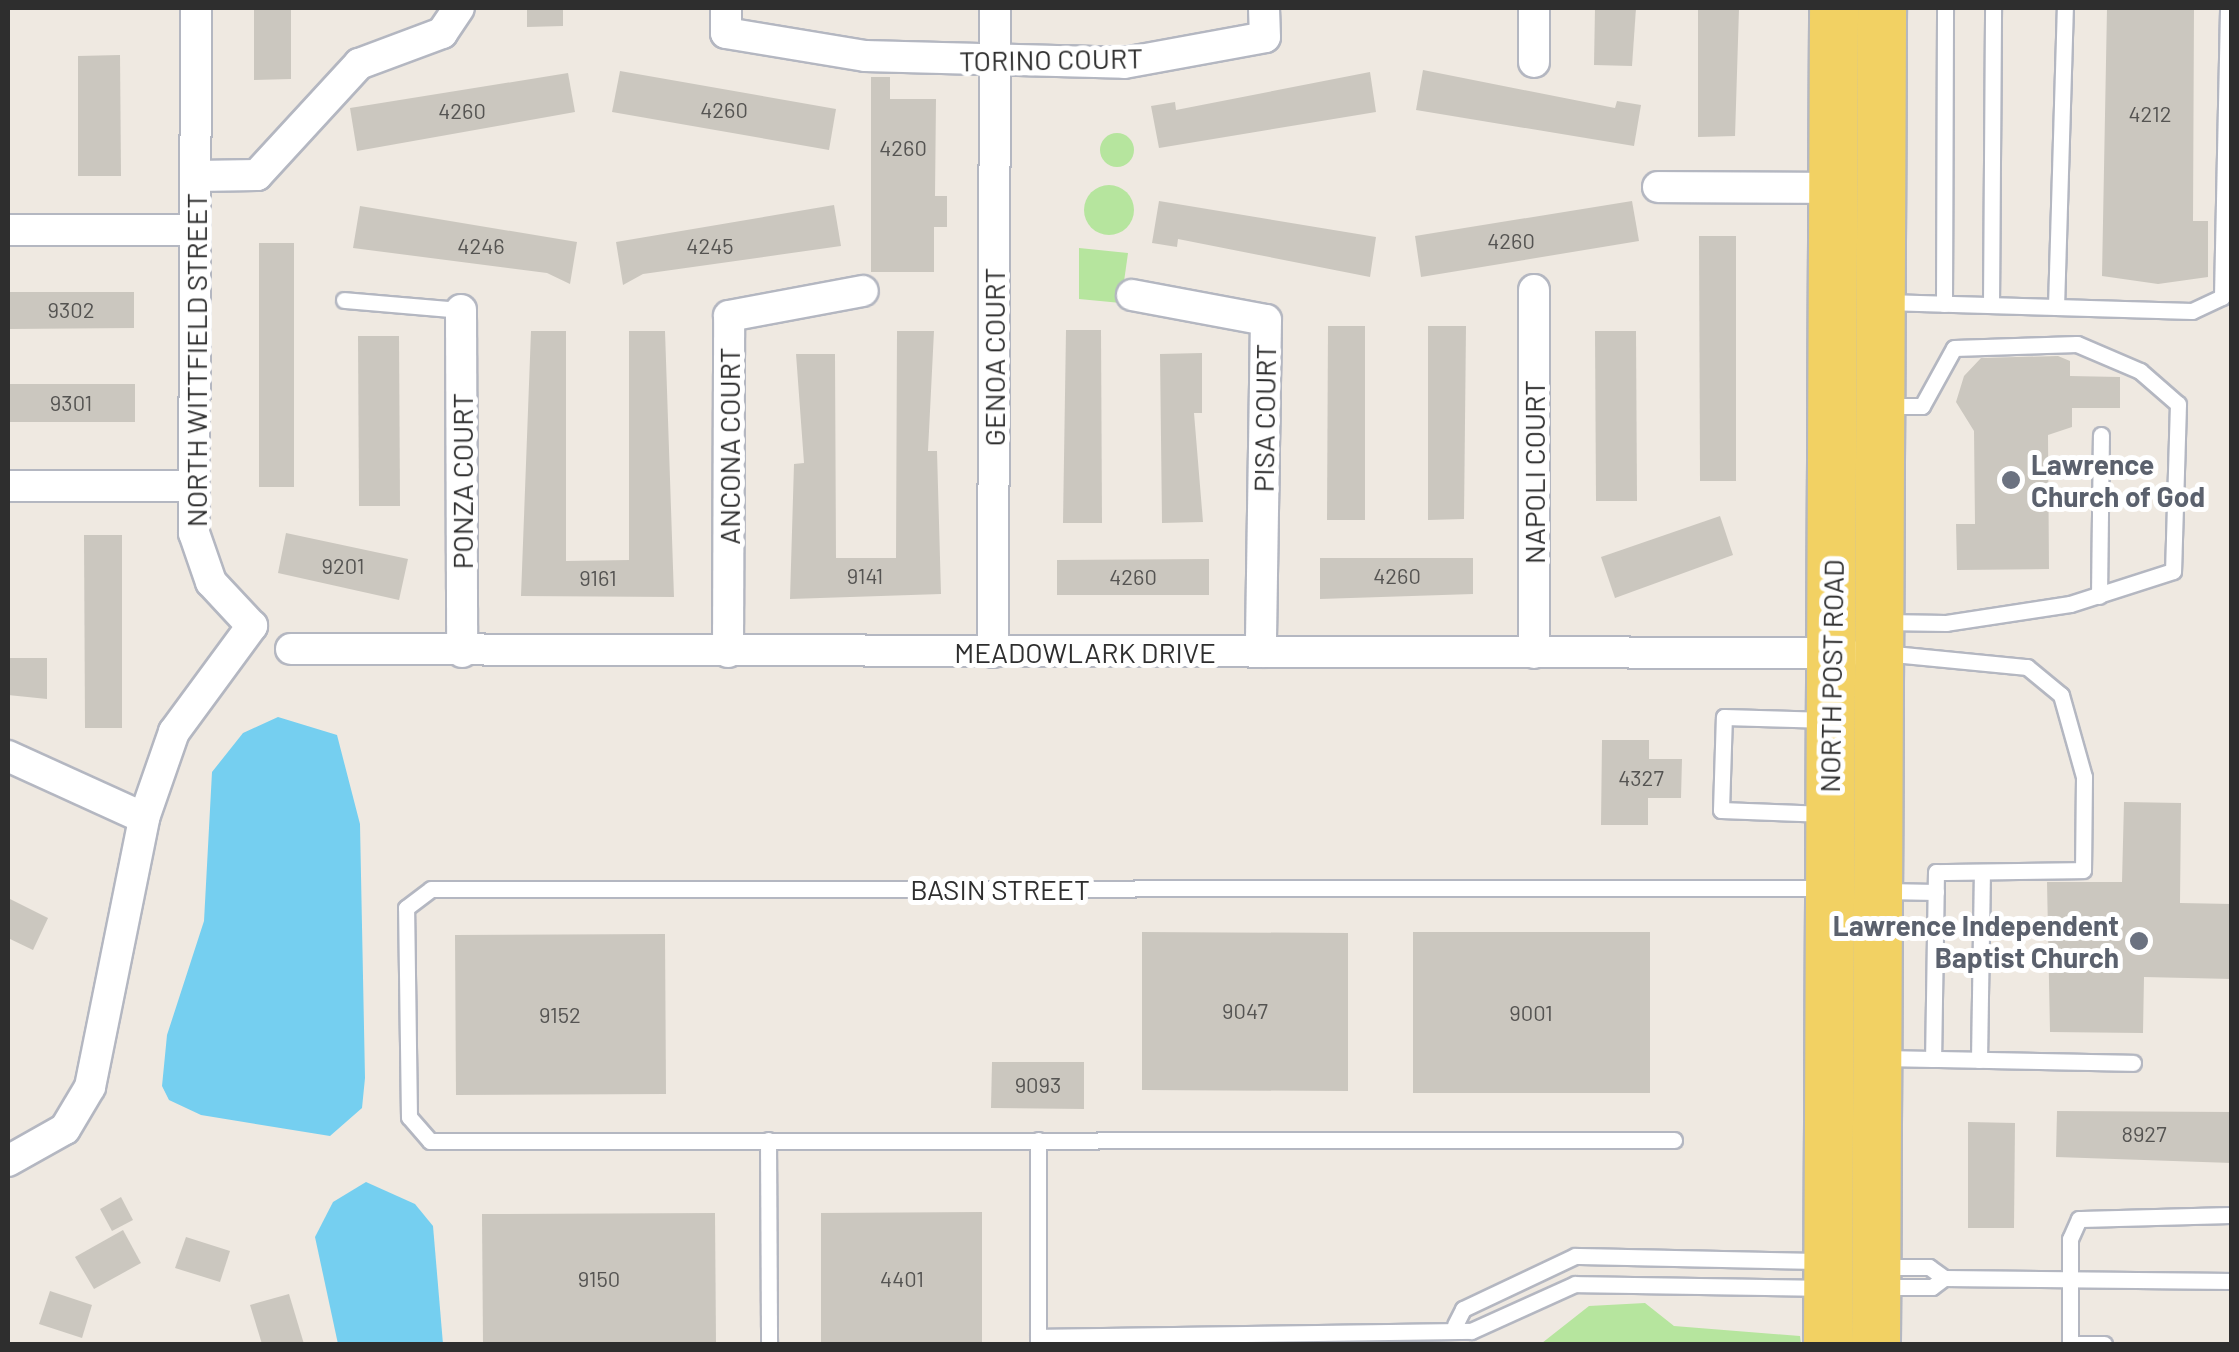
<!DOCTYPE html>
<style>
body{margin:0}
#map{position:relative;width:2239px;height:1352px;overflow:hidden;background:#efe9e1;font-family:Barlow,sans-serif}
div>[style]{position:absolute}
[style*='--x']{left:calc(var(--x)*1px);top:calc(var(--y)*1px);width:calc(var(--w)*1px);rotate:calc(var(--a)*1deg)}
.green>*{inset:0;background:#b6e59e}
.round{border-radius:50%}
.water>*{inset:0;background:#75cff0}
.building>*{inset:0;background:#cbc7bf}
.roads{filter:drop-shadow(2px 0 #b4b7c1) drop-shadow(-2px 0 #b4b7c1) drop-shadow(0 2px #b4b7c1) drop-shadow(0 -2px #b4b7c1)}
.lane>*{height:15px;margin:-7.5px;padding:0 7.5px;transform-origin:7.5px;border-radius:7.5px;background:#fff}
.street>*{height:30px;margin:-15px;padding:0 15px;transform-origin:15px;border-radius:15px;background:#fff}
.primary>*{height:48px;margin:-24px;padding:0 24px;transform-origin:24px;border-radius:24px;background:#f2d163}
.dots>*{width:28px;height:28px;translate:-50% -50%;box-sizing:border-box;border:5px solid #fff;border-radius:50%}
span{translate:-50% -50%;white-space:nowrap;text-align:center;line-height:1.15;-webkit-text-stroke:10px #fff;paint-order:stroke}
.number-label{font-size:22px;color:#555452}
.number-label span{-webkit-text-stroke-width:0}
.street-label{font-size:28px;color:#2e2e2e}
.worship-label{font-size:28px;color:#5b616d;font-weight:700}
.left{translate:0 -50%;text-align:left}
.right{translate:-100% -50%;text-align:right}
.frame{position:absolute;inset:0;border:10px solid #2e2e2e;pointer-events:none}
</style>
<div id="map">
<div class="green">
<i class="round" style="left:1100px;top:133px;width:34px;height:34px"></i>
<i class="round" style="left:1084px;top:185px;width:50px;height:50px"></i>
<i style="clip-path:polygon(1079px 248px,1128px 253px,1121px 303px,1079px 299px)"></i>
<i style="clip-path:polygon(1645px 1303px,1674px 1326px,1800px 1336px,1801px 1344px,1521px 1344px,1542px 1343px,1589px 1306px)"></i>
</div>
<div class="water">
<i style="clip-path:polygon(278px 717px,337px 735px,360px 824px,365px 1078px,362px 1108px,330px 1136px,201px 1115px,169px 1100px,162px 1086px,167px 1035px,204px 921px,212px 772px,243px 733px)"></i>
<i style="clip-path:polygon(366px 1182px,415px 1204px,433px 1226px,443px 1344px,338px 1344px,315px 1237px,333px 1202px)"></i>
</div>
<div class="building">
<i style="clip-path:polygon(254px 8px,291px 8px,291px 79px,254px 80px)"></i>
<i style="clip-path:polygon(527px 8px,563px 8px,563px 26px,527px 27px)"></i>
<i style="clip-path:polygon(1595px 8px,1636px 8px,1632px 66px,1594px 65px)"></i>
<i style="clip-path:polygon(1698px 8px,1739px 8px,1735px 136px,1698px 137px)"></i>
<i style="clip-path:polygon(2107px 8px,2194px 8px,2193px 221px,2208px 221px,2208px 277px,2158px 284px,2102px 276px)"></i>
<i style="clip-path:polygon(120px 55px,121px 176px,78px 176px,78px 56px)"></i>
<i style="clip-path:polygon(1423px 70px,1615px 108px,1617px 101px,1641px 105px,1634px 146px,1416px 110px)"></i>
<i style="clip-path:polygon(620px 71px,836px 109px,829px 150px,612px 112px)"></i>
<i style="clip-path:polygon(1370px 72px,1376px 112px,1159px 148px,1151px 106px,1175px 102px,1176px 110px)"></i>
<i style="clip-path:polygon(568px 73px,575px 112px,357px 151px,350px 108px)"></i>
<i style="clip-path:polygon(871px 77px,890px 77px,890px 99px,936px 99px,935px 196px,947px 196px,947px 227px,934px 227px,934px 272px,871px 272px)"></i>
<i style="clip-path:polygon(1159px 201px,1376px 237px,1370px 277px,1178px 239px,1177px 247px,1152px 243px)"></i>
<i style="clip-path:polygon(1632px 201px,1639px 241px,1421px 277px,1415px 236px)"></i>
<i style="clip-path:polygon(834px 205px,841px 246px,643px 274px,623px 285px,616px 242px)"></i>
<i style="clip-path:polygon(360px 206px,577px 242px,570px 284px,547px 273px,353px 248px)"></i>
<i style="clip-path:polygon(1699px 236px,1736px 236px,1736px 481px,1700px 481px)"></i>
<i style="clip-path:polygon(259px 243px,294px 243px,294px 487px,259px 487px)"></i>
<i style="clip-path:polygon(8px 292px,134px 292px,134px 328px,8px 329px)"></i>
<i style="clip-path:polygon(1328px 326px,1365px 326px,1365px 520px,1327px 520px)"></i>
<i style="clip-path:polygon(1428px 326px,1466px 326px,1464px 519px,1428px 520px)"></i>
<i style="clip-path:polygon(1066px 330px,1101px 330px,1102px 523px,1063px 523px)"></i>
<i style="clip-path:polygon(531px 331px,566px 331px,566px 561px,629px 560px,629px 331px,665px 331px,674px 597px,521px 596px)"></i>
<i style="clip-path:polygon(897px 331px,934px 331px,928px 451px,937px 451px,941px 594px,790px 599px,794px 464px,804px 463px,796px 354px,835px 354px,836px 558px,896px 558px)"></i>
<i style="clip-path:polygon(1595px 331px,1636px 331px,1637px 501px,1596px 501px)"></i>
<i style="clip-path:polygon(358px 336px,399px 336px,400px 506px,359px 506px)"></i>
<i style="clip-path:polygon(1202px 353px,1202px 413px,1194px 413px,1203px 522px,1162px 523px,1160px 354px)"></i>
<i style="clip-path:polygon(2058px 356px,2070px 361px,2070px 376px,2120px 377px,2120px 408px,2072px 408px,2072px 427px,2048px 435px,2049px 569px,1957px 570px,1956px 524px,1975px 524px,1974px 431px,1956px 402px,1964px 376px,1981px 358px)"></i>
<i style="clip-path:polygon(8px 384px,135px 384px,135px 422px,8px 422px)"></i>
<i style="clip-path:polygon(1720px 516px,1733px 555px,1615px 598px,1601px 557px)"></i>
<i style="clip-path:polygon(286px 533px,408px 559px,399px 600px,278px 573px)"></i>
<i style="clip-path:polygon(84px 535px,122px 535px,122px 728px,85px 728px)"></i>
<i style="clip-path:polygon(1320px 558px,1473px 558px,1473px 594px,1320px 599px)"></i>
<i style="clip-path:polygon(1209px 559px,1209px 595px,1057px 595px,1057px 560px)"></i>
<i style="clip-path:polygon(8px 658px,47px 658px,47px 699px,8px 695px)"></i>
<i style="clip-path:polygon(1602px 740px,1649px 740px,1649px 759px,1682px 759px,1681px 798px,1648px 798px,1648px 825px,1601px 825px)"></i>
<i style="clip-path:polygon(2124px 802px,2181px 803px,2180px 903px,2232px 904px,2232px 979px,2144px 977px,2143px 1033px,2050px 1032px,2047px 882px,2122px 882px)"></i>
<i style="clip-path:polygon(8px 898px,48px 918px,33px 950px,8px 938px)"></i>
<i style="clip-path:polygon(1142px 932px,1348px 933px,1348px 1091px,1142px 1090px)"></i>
<i style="clip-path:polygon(1413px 932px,1650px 932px,1650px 1093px,1413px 1093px)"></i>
<i style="clip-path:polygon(665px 934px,666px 1094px,456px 1095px,455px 935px)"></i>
<i style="clip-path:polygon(992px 1062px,1084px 1062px,1084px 1109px,991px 1108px)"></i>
<i style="clip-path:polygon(2057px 1111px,2232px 1112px,2232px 1163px,2056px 1157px)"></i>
<i style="clip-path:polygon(1968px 1122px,2015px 1123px,2014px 1228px,1968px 1228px)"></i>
<i style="clip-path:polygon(121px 1197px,133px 1220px,112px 1231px,100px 1209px)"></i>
<i style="clip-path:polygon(982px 1212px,982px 1344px,821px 1344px,821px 1213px)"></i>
<i style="clip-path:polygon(715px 1213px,716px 1344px,483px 1344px,482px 1214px)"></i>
<i style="clip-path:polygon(123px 1230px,141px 1263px,94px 1289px,75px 1257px)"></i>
<i style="clip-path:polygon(186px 1237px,230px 1251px,220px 1282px,175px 1268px)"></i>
<i style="clip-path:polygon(50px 1291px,92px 1305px,82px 1338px,39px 1324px)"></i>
<i style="clip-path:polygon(289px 1294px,304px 1344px,262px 1344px,250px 1305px)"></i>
</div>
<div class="roads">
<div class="lane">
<i style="--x:344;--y:300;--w:117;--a:4.9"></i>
<i style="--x:1885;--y:302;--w:307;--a:1.7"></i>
<i style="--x:2192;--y:311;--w:33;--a:-25"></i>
<i style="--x:2222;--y:297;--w:289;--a:-88.8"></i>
<i style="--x:1944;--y:304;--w:296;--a:-89.8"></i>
<i style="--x:1991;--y:305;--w:297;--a:-89.6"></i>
<i style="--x:2056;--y:307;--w:299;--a:-88.3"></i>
<i style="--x:1884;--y:406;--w:38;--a:0"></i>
<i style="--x:1922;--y:406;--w:66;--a:-61.1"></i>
<i style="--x:1954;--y:348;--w:123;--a:-1.9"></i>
<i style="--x:2077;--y:344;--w:69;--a:23.2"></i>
<i style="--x:2140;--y:371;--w:50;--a:41"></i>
<i style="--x:2178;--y:404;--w:167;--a:91.7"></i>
<i style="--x:2173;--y:571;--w:108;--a:162.2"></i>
<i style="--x:2070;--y:604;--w:125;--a:171.3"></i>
<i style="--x:1946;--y:623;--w:62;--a:-179.1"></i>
<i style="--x:2099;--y:596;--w:161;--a:-89.3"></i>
<i style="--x:1883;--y:653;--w:145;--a:5.6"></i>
<i style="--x:2027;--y:667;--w:44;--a:39.5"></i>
<i style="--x:2061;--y:695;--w:85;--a:74.3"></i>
<i style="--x:2084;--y:777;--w:93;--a:90.6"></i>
<i style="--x:2083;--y:870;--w:147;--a:179.2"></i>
<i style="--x:1936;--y:872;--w:187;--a:90.9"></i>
<i style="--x:1933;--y:1059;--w:50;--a:-178.9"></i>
<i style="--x:1826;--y:814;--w:105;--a:-177.8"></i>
<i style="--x:1721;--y:810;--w:93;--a:-88.2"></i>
<i style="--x:1724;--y:717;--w:104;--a:1.7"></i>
<i style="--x:1885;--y:891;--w:51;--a:1.1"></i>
<i style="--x:1933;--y:1059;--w:200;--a:1.1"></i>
<i style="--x:1979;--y:1060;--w:187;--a:-89.1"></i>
<i style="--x:768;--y:1140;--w:204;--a:89.7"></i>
<i style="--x:1038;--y:1140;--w:204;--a:90"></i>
<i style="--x:1674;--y:1140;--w:1244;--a:179.95"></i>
<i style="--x:430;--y:1141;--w:32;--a:-131"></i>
<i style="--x:409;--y:1117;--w:209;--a:-90.8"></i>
<i style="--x:406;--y:908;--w:31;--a:-37"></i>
<i style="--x:431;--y:889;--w:1395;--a:-0.04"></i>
<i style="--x:1884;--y:1267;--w:45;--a:0"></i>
<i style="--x:1929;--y:1267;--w:19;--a:36"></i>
<i style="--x:1944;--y:1278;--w:288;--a:0.6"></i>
<i style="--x:1881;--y:1287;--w:51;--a:0"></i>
<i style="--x:1932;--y:1287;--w:15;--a:-37"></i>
<i style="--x:1455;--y:1325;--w:18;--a:-63"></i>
<i style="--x:1463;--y:1309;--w:124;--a:-25.3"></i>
<i style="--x:1575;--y:1256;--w:246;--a:1.2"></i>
<i style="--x:1038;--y:1337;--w:433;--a:-0.8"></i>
<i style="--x:1471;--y:1331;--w:114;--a:-24.3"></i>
<i style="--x:1575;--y:1284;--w:248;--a:0.9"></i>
<i style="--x:2104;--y:1344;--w:34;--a:180"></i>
<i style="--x:2070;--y:1344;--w:105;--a:-90"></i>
<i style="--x:2070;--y:1239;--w:22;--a:-66"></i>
<i style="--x:2079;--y:1219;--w:153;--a:-1.5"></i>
</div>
<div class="street">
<i style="--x:726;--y:8;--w:25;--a:90"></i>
<i style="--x:726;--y:33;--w:141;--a:9.4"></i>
<i style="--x:865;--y:56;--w:259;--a:1.5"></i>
<i style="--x:1124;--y:63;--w:143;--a:-10.4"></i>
<i style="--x:1265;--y:37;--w:29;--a:-92"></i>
<i style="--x:1534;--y:8;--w:54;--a:90"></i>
<i style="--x:196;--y:176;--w:61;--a:-0.9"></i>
<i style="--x:257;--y:175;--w:151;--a:-47.4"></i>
<i style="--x:359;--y:64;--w:89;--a:-20.5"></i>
<i style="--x:442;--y:33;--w:30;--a:-56"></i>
<i style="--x:1658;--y:187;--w:177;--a:0.3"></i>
<i style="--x:8;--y:230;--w:187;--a:0"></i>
<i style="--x:1534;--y:290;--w:363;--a:90"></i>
<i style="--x:1132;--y:295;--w:136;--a:10.6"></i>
<i style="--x:1266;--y:320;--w:332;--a:90.9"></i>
<i style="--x:461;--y:310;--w:342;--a:89.8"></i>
<i style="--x:8;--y:486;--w:186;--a:0"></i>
<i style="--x:291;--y:649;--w:1555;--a:0.15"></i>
<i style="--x:728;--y:652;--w:336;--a:-89.8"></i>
<i style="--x:729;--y:316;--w:136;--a:-10.6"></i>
<i style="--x:993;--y:652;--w:644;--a:-89.82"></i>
<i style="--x:8;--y:756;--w:149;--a:24.5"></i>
<i style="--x:8;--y:1161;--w:65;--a:-29.3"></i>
<i style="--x:65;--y:1129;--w:49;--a:-59.2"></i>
<i style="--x:90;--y:1087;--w:274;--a:-78.6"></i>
<i style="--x:144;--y:818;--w:91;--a:-70.8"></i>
<i style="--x:174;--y:732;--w:132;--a:-53.7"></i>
<i style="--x:252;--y:626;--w:60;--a:-133"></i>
<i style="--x:211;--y:582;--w:52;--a:-109.1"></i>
<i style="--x:194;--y:533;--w:525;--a:-89.78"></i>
</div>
<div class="primary">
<i style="--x:1828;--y:1344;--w:1336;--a:-89.74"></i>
<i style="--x:1876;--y:1344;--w:1336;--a:-89.74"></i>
</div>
</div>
<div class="dots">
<i style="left:2011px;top:480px;background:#6b7280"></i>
<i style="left:2139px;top:941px;background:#6b7280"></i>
</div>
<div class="number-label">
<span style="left:724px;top:110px">4260</span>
<span style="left:462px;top:111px">4260</span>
<span style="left:2150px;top:114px">4212</span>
<span style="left:903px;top:148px">4260</span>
<span style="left:1511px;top:241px">4260</span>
<span style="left:481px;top:246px">4246</span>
<span style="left:710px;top:246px">4245</span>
<span style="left:71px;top:310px">9302</span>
<span style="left:71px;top:403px">9301</span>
<span style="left:343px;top:566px">9201</span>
<span style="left:865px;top:576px">9141</span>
<span style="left:1397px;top:576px">4260</span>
<span style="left:1133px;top:577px">4260</span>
<span style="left:598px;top:578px">9161</span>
<span style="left:1641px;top:778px">4327</span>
<span style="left:1245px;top:1011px">9047</span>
<span style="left:1531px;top:1013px">9001</span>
<span style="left:560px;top:1015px">9152</span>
<span style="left:1038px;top:1085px">9093</span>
<span style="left:2144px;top:1134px">8927</span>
<span style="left:599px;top:1279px">9150</span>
<span style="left:902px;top:1279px">4401</span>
</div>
<div class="street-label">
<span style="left:1051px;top:59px;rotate:-1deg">TORINO COURT</span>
<span style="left:994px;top:357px;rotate:-90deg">GENOA COURT</span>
<span style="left:196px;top:360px;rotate:-90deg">NORTH WITTFIELD STREET</span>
<span style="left:1264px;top:418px;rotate:-89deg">PISA COURT</span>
<span style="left:729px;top:446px;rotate:-90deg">ANCONA COURT</span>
<span style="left:1534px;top:472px;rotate:-90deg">NAPOLI COURT</span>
<span style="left:462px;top:481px;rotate:-90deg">PONZA COURT</span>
<span style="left:1085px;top:652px">MEADOWLARK DRIVE</span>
<span style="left:1831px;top:676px;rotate:-89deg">NORTH POST ROAD</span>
<span style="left:1000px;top:889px">BASIN STREET</span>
</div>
<div class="worship-label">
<span class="left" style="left:2031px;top:480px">Lawrence<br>Church of God</span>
<span class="right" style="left:2119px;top:941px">Lawrence Independent<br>Baptist Church</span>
</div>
<div class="frame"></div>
</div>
